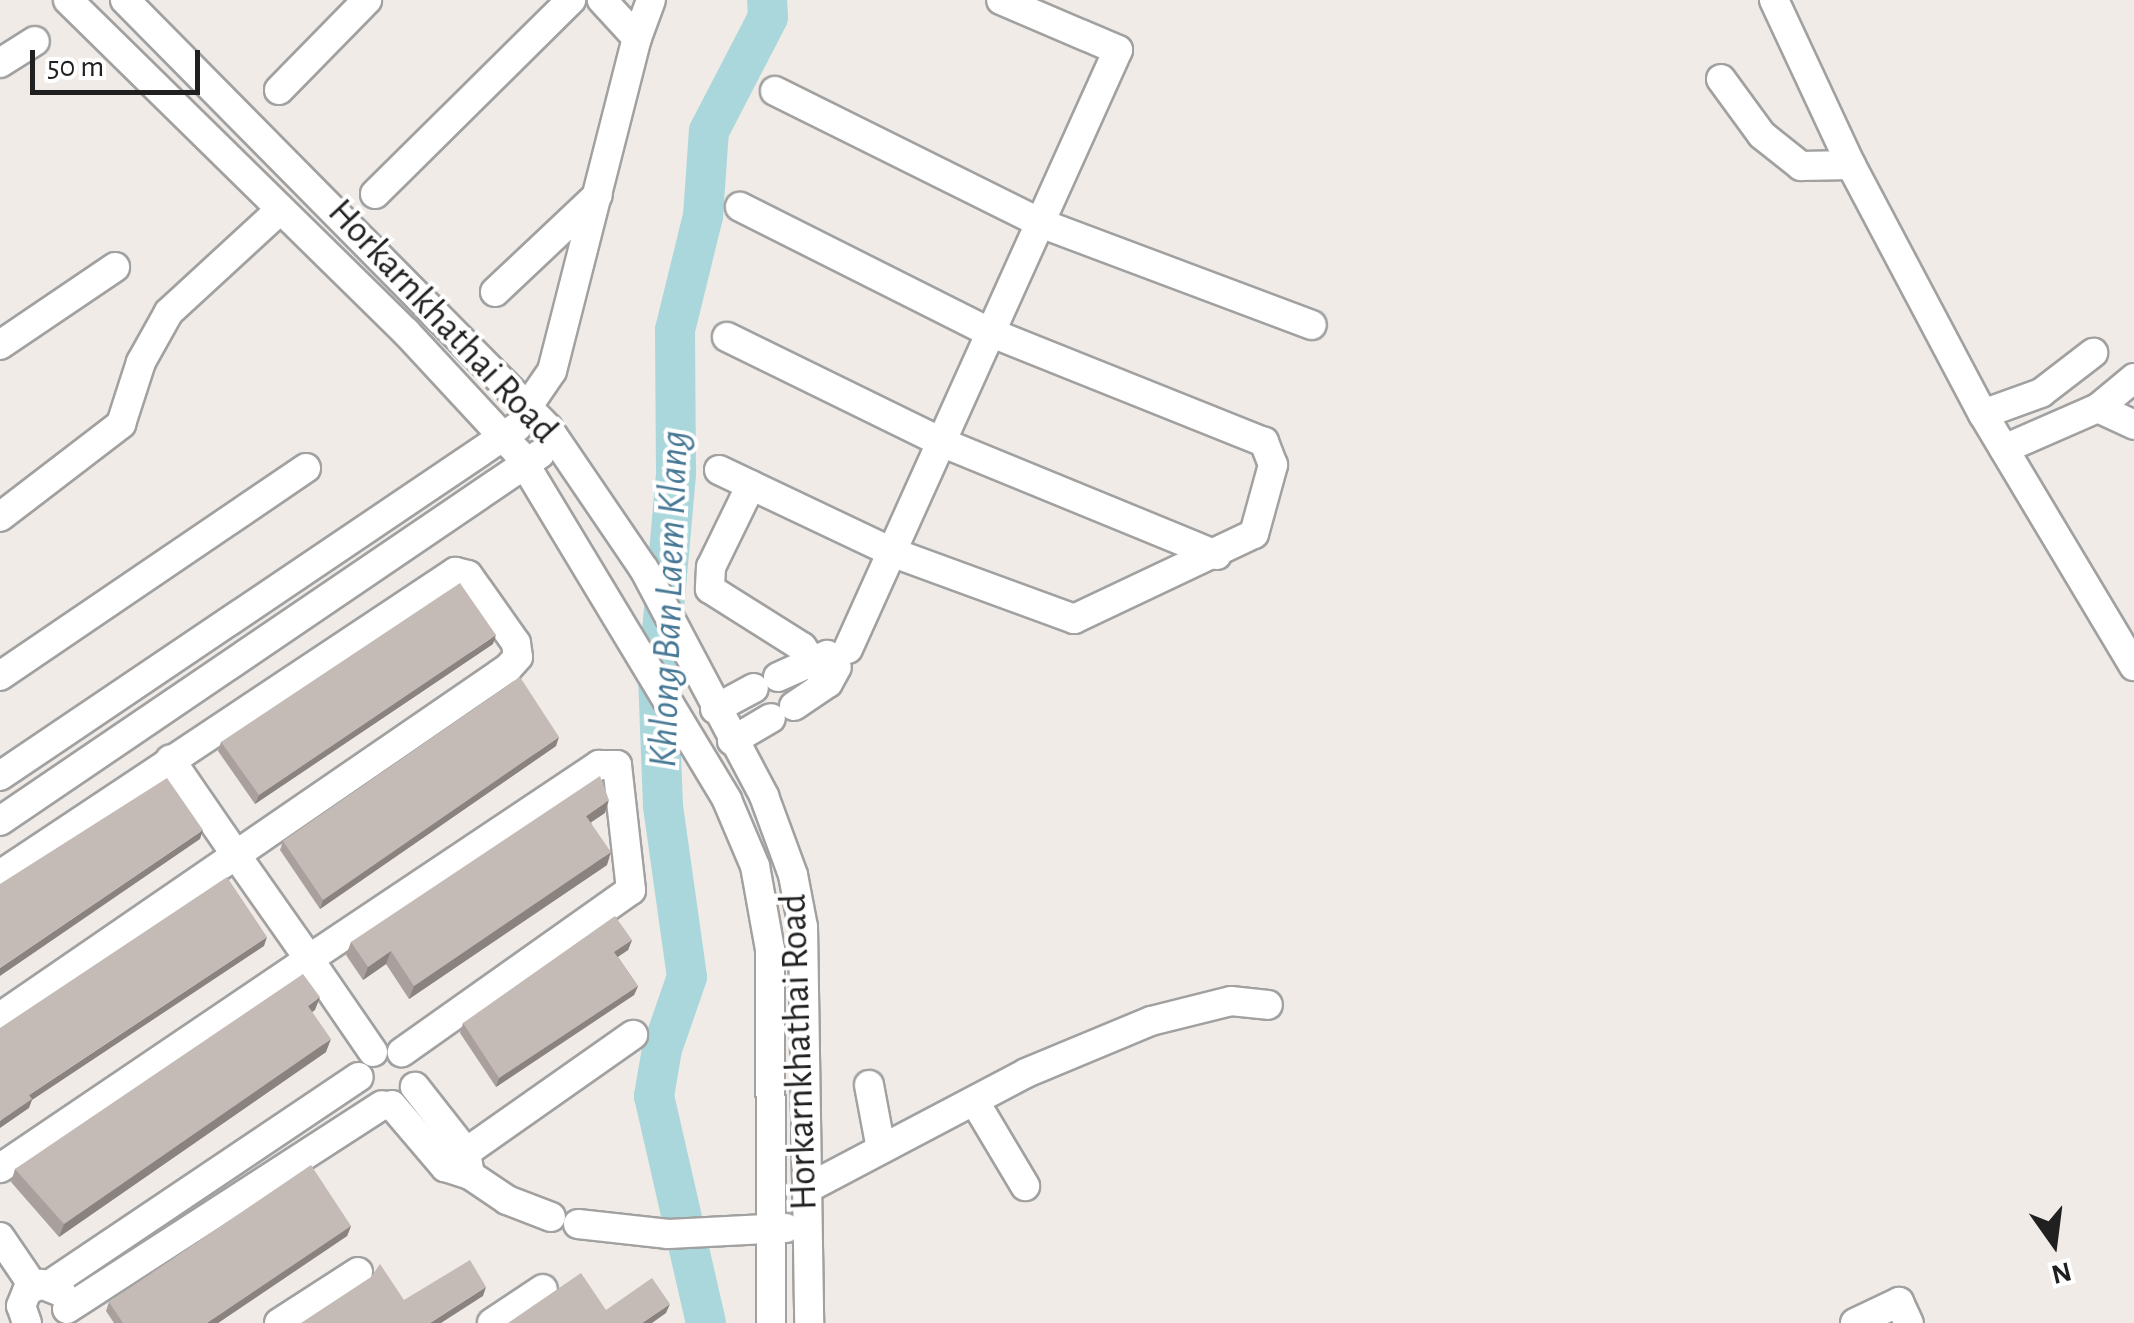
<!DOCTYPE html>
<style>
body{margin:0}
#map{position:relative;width:2134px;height:1323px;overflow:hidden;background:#f0ebe6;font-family:"Alegreya Sans",sans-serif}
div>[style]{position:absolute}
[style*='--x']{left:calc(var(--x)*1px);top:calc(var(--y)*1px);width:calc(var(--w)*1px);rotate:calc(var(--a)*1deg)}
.river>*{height:40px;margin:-20px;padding:0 20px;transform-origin:20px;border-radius:20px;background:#a9d7db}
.roads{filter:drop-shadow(2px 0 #a1a1a1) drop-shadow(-2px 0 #a1a1a1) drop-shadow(0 2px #a1a1a1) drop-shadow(0 -2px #a1a1a1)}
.minor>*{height:28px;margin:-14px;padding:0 14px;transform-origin:14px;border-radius:14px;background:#fff}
.wall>*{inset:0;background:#a9a09d}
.shaded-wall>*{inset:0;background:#89827f}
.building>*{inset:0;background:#c4bab6}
span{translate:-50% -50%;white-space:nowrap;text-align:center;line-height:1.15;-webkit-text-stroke:8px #fff;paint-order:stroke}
.street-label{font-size:38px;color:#202020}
.water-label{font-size:40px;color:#477895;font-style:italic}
.north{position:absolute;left:2004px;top:1193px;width:100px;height:100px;-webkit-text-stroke:8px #fff;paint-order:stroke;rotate:166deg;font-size:28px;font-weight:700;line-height:40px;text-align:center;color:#202020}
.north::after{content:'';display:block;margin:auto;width:35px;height:45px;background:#202020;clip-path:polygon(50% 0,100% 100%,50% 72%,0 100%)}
.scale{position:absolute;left:30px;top:50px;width:170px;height:45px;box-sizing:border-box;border:5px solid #202020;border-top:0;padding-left:12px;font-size:30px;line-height:35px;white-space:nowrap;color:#202020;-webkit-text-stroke:8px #fff;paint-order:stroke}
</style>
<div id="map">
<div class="river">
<i style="--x:706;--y:1323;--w:233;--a:-102.9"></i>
<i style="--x:654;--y:1096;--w:48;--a:-80.3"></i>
<i style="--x:662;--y:1049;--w:76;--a:-70.9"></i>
<i style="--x:687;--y:977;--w:173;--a:-98"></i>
<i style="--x:663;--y:806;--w:130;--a:-92.2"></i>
<i style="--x:658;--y:676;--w:204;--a:-84.9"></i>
<i style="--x:676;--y:473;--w:143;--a:-90.4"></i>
<i style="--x:675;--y:330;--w:117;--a:-76.2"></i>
<i style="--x:703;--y:216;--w:85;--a:-86"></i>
<i style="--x:709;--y:131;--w:128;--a:-62.6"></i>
<i style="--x:768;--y:17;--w:17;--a:-93"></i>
</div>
<div class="roads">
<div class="minor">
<i style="--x:68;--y:0;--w:474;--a:44.5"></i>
<i style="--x:406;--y:332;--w:165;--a:47.2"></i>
<i style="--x:518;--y:453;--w:405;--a:58.9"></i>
<i style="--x:727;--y:800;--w:72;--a:67"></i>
<i style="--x:755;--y:866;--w:84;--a:79.8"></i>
<i style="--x:770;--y:949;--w:374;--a:89.8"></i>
<i style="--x:125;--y:0;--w:602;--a:45.34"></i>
<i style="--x:548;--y:428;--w:171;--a:55.8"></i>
<i style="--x:644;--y:569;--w:257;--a:62.1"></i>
<i style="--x:764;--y:796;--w:84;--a:69.8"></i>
<i style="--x:793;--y:875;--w:53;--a:79.1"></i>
<i style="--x:803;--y:927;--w:396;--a:89.1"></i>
<i style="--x:1774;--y:0;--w:182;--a:65"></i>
<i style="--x:1851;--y:165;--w:282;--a:62.1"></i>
<i style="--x:1983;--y:414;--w:294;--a:59.1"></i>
<i style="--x:637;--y:38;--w:40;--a:-69.8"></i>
<i style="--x:0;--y:63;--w:41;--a:-32.2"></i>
<i style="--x:1721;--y:79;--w:69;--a:53.8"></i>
<i style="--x:1762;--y:135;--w:50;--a:38.5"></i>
<i style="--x:1801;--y:166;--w:50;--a:-1.1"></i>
<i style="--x:279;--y:90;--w:126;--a:-45.6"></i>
<i style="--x:775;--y:91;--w:299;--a:26.4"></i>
<i style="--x:1043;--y:224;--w:287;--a:20.6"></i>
<i style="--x:375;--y:194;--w:276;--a:-44.7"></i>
<i style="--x:495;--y:292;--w:141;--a:-43.3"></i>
<i style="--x:727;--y:337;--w:238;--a:26.1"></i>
<i style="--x:941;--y:442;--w:298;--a:22.3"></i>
<i style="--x:0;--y:345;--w:139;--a:-34.1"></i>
<i style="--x:528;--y:406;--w:42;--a:-55.6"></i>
<i style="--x:552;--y:371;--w:344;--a:-75.7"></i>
<i style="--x:637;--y:38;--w:52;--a:-132.6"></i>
<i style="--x:2098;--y:408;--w:47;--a:-39.8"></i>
<i style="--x:1983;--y:414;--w:62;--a:-19.9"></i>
<i style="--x:2041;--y:393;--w:66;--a:-37.6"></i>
<i style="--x:2004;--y:449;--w:103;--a:-23.6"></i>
<i style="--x:2098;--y:408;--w:40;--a:25"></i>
<i style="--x:719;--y:470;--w:194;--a:25.4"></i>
<i style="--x:894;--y:553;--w:192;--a:20.1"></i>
<i style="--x:1074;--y:619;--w:199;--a:-25.3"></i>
<i style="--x:1254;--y:534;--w:72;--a:-74.6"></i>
<i style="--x:1273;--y:465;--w:25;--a:-111"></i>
<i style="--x:1264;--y:442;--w:294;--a:-158.2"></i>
<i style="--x:991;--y:333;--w:281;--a:-153.3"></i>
<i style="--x:751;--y:485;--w:91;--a:116"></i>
<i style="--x:711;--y:567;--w:22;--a:93"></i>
<i style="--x:710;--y:589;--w:109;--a:32.2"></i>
<i style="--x:802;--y:647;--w:44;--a:54.2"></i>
<i style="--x:0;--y:517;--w:153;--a:-37.5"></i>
<i style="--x:121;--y:424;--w:65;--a:-72.1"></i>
<i style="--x:141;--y:362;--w:57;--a:-60.8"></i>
<i style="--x:169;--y:312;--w:151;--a:-42.6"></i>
<i style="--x:848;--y:649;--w:657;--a:-65.74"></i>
<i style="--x:1118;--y:50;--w:127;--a:-156.9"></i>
<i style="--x:0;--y:676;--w:370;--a:-34.2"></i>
<i style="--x:778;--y:677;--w:54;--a:-24.2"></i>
<i style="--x:794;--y:706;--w:41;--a:-34.1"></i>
<i style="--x:828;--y:683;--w:18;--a:-61"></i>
<i style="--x:715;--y:709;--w:44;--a:-28.3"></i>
<i style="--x:732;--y:741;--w:45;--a:-30.5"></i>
<i style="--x:0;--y:776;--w:624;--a:-34.02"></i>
<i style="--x:0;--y:821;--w:653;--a:-34.2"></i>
<i style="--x:0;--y:875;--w:547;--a:-33.66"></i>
<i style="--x:455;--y:572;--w:13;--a:13"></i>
<i style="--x:468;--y:575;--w:83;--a:54.8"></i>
<i style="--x:516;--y:643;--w:14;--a:82"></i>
<i style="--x:518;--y:657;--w:15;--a:132"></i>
<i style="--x:508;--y:668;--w:330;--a:145.5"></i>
<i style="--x:236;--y:855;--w:127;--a:54.9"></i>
<i style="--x:309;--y:959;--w:373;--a:145.9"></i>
<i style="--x:0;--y:1017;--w:286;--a:-34.5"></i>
<i style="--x:236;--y:855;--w:116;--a:-124.5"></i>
<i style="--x:373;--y:1052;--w:113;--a:-124.5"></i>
<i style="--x:309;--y:959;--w:349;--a:-33.8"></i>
<i style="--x:599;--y:765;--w:18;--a:0"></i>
<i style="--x:617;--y:765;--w:126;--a:83.6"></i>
<i style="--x:631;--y:890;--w:281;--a:144.7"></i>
<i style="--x:869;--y:1085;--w:65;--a:79.4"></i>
<i style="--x:975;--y:1102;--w:98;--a:59.2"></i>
<i style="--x:392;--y:1105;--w:82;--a:49.5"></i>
<i style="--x:445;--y:1167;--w:26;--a:18"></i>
<i style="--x:470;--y:1175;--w:23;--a:-100"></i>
<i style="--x:466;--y:1152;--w:83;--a:-128.1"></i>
<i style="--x:445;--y:1167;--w:230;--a:-35.1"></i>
<i style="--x:470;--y:1175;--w:45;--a:34"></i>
<i style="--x:507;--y:1200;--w:47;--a:21.1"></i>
<i style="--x:808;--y:1188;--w:246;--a:-27.8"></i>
<i style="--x:1026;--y:1073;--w:135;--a:-22.6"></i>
<i style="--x:1151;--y:1021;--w:82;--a:-14"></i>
<i style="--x:1231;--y:1001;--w:37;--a:6"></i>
<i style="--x:578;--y:1224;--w:91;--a:6.3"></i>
<i style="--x:668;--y:1234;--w:118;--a:-2.9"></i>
<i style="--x:0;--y:1237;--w:60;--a:55.8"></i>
<i style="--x:49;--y:1285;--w:373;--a:-33.9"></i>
<i style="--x:67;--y:1309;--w:375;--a:-32.9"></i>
<i style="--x:27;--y:1323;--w:18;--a:-109"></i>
<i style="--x:21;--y:1306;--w:16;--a:-68"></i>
<i style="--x:27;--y:1291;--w:16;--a:-27"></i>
<i style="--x:41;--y:1284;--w:22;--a:22"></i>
<i style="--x:279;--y:1323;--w:94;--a:-32.8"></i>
<i style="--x:492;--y:1323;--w:61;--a:-33.7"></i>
<i style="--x:1855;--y:1323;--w:49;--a:-25.5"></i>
<i style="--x:1899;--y:1302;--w:23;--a:65"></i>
</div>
</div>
<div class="wall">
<i style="clip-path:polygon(493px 644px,255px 804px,218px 751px,221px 742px)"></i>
<i style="clip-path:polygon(556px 746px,320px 909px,280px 850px,283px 841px)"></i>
<i style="clip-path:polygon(605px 813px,591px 822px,607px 865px,409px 999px,386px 964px,363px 980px,346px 955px,351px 942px)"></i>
<i style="clip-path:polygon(632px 940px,628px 950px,618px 957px,638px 986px,634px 995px,496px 1087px,460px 1033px,463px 1023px)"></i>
<i style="clip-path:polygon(315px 1010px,312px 1012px,326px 1052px,59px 1237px,11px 1182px,15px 1169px)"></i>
<i style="clip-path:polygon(351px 1226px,347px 1236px,218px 1323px,114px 1323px,106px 1311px,109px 1302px)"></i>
</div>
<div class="shaded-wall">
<i style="clip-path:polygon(496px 635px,493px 644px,255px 804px,259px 795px)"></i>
<i style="clip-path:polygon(559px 737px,556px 746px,320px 909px,323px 900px)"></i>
<i style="clip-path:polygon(609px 800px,605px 813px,581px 829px,586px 816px)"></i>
<i style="clip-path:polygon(203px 830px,200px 839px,0 976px,0 968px)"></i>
<i style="clip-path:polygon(611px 852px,607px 865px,409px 999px,414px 986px)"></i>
<i style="clip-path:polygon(267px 937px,264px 946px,32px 1100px,29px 1108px,0 1128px,0 1121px,29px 1095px)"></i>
<i style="clip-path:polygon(632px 940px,628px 950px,611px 961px,614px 952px)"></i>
<i style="clip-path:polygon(391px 951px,386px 964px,363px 980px,368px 967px)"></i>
<i style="clip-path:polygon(638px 986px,634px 995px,496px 1087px,499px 1078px)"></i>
<i style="clip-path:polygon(320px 997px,315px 1010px,303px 1018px,308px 1006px)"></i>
<i style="clip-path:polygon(331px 1039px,326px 1052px,59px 1237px,64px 1224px)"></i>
<i style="clip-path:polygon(351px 1226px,347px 1236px,218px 1323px,207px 1323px)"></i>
<i style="clip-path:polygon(486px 1287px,483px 1296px,441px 1323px,430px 1323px)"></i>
<i style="clip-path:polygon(670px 1304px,666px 1313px,652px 1323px,642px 1323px)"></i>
</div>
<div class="building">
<i style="clip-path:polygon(460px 583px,496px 635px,259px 795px,221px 742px)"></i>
<i style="clip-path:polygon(520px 677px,559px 737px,323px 900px,283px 841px)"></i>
<i style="clip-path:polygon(600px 776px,609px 800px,586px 816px,611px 852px,414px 986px,391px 951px,368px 967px,351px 942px)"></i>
<i style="clip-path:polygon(167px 778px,203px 830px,0 968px,0 884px)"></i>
<i style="clip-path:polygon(227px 877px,267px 937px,29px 1095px,32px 1099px,0 1121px,0 1028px)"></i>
<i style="clip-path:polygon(615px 916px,632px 940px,614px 952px,638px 986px,499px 1078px,463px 1023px)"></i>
<i style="clip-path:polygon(303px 974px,320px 997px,308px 1006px,331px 1039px,64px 1224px,15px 1169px)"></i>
<i style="clip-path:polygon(311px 1165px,351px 1226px,207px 1323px,123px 1323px,109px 1302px)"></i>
<i style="clip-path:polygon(470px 1260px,486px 1287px,430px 1323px,301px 1323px,371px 1277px,380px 1264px,404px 1300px)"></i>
<i style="clip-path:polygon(581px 1273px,606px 1310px,652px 1278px,670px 1304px,642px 1323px,508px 1323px)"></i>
</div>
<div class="street-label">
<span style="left:442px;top:322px;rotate:47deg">Horkarnkhathai Road</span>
<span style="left:800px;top:1052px;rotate:-92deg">Horkarnkhathai Road</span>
</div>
<div class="water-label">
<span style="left:669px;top:599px;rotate:-88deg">Khlong Ban Laem Klang</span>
</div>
<div class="north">N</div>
<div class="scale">50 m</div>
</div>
